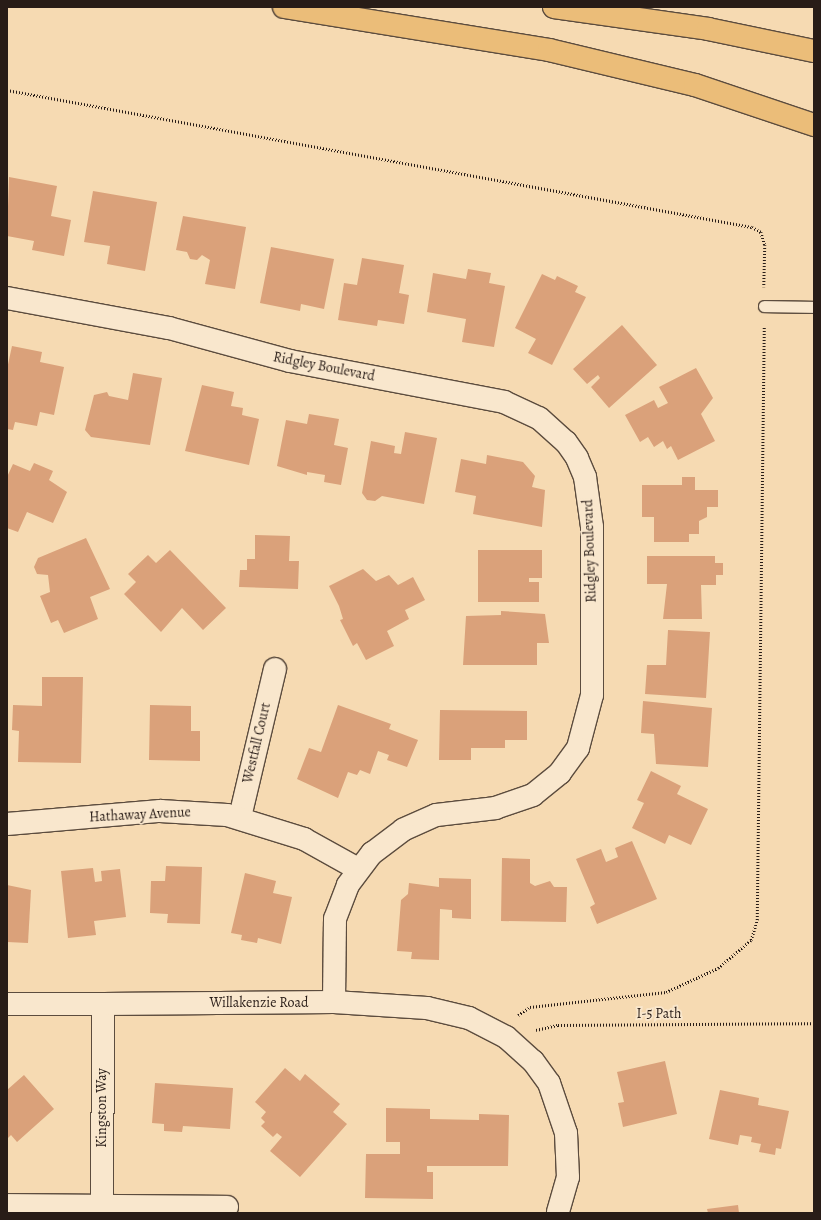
<!DOCTYPE html>
<style>
body{margin:0}
#map{position:relative;width:821px;height:1220px;overflow:hidden;background:#f6dab2;font-family:Alegreya,serif}
div>[style]{position:absolute}
[style*='--x']{left:calc(var(--x)*1px);top:calc(var(--y)*1px);width:calc(var(--w)*1px);rotate:calc(var(--a)*1deg)}
.building>*{inset:0;background:#daa17a}
.path>*{height:2.5px;margin-top:-1.25px;transform-origin:0;background:repeating-linear-gradient(90deg,#281c17 0 1px,transparent 0 3px)}
.roads{filter:drop-shadow(1px 0 #5c4c3e) drop-shadow(-1px 0 #5c4c3e) drop-shadow(0 1px #5c4c3e) drop-shadow(0 -1px #5c4c3e)}
.lane>*{height:11px;margin:-5.5px;padding:0 5.5px;transform-origin:5.5px;border-radius:5.5px;background:#f9e7cd}
.street>*{height:22px;margin:-11px;padding:0 11px;transform-origin:11px;border-radius:11px;background:#f9e7cd}
.secondary>*{height:22px;margin:-11px;padding:0 11px;transform-origin:11px;border-radius:11px;background:#f9e7cd}
.highway>*{height:22px;margin:-11px;padding:0 11px;transform-origin:11px;border-radius:11px;background:#ebbd79}
span{translate:-50% -50%;white-space:nowrap;text-align:center;line-height:1.15;-webkit-text-stroke:3.5px #f9e7cd;paint-order:stroke}
.street-label{font-size:14px;color:#281c17}
.frame{position:absolute;inset:0;border:8px solid #281c17;pointer-events:none}
</style>
<div id="map">
<div class="building">
<i style="clip-path:polygon(9px 177px,57px 186px,51px 216px,71px 220px,64px 256px,32px 250px,34px 241px,7px 236px)"></i>
<i style="clip-path:polygon(93px 191px,157px 202px,145px 271px,107px 264px,110px 246px,84px 242px)"></i>
<i style="clip-path:polygon(183px 216px,246px 227px,235px 289px,205px 284px,210px 260px,202px 255px,197px 260px,190px 259px,187px 252px,176px 250px)"></i>
<i style="clip-path:polygon(271px 247px,334px 259px,324px 309px,301px 304px,300px 311px,260px 303px)"></i>
<i style="clip-path:polygon(362px 258px,404px 265px,399px 293px,409px 295px,404px 324px,378px 320px,377px 326px,338px 320px,344px 283px,357px 285px)"></i>
<i style="clip-path:polygon(468px 269px,491px 273px,489px 283px,505px 286px,494px 347px,462px 342px,466px 319px,427px 312px,433px 273px,466px 279px)"></i>
<i style="clip-path:polygon(542px 274px,555px 280px,557px 276px,578px 286px,575px 292px,586px 297px,552px 365px,528px 353px,536px 339px,515px 328px)"></i>
<i style="clip-path:polygon(622px 325px,657px 365px,609px 408px,591px 387px,600px 378px,598px 375px,587px 384px,573px 369px)"></i>
<i style="clip-path:polygon(12px 346px,42px 352px,40px 362px,64px 367px,54px 415px,40px 412px,37px 426px,15px 422px,13px 430px,7px 429px,7px 369px)"></i>
<i style="clip-path:polygon(696px 368px,713px 398px,701px 414px,715px 441px,678px 460px,671px 446px,667px 449px,663px 441px,654px 447px,648px 437px,640px 442px,625px 415px,654px 400px,658px 408px,668px 403px,659px 387px)"></i>
<i style="clip-path:polygon(133px 373px,162px 378px,150px 445px,91px 437px,85px 430px,94px 395px,107px 392px,109px 396px,128px 400px)"></i>
<i style="clip-path:polygon(202px 385px,234px 392px,231px 406px,243px 408px,242px 415px,259px 419px,249px 465px,185px 451px)"></i>
<i style="clip-path:polygon(309px 414px,339px 419px,334px 445px,348px 448px,341px 485px,324px 482px,325px 475px,307px 472px,307px 475px,277px 466px,286px 420px,307px 424px)"></i>
<i style="clip-path:polygon(405px 432px,437px 438px,424px 504px,382px 496px,375px 501px,367px 500px,362px 493px,371px 441px,395px 446px,394px 453px,401px 454px)"></i>
<i style="clip-path:polygon(487px 455px,523px 462px,535px 476px,532px 487px,545px 490px,542px 527px,473px 514px,476px 496px,455px 492px,461px 459px,486px 464px)"></i>
<i style="clip-path:polygon(34px 463px,53px 471px,49px 480px,67px 492px,53px 523px,27px 512px,18px 532px,7px 528px,7px 477px,13px 464px,30px 471px)"></i>
<i style="clip-path:polygon(682px 477px,695px 477px,695px 490px,718px 490px,718px 507px,707px 507px,707px 517px,699px 521px,699px 534px,689px 534px,689px 542px,654px 542px,654px 517px,642px 517px,642px 485px,682px 485px)"></i>
<i style="clip-path:polygon(255px 535px,290px 536px,289px 561px,299px 561px,298px 589px,239px 587px,240px 570px,247px 570px,247px 559px,255px 559px)"></i>
<i style="clip-path:polygon(86px 538px,110px 589px,90px 597px,98px 619px,64px 633px,58px 620px,51px 623px,40px 596px,50px 592px,48px 575px,37px 574px,34px 567px,38px 558px)"></i>
<i style="clip-path:polygon(170px 550px,226px 608px,203px 630px,182px 608px,161px 632px,124px 594px,136px 582px,128px 574px,148px 555px,156px 563px)"></i>
<i style="clip-path:polygon(478px 550px,542px 550px,542px 578px,529px 578px,529px 582px,539px 582px,539px 602px,478px 602px)"></i>
<i style="clip-path:polygon(647px 556px,715px 556px,715px 563px,723px 563px,723px 575px,716px 575px,716px 585px,701px 585px,702px 619px,663px 619px,667px 584px,647px 584px)"></i>
<i style="clip-path:polygon(363px 569px,376px 581px,389px 575px,398px 585px,413px 577px,425px 600px,405px 610px,409px 619px,387px 631px,394px 646px,366px 660px,357px 643px,353px 646px,340px 620px,343px 619px,339px 606px,329px 586px)"></i>
<i style="clip-path:polygon(501px 611px,545px 614px,549px 643px,537px 643px,537px 665px,463px 665px,466px 616px,501px 615px)"></i>
<i style="clip-path:polygon(668px 630px,710px 632px,706px 698px,645px 694px,647px 665px,666px 665px)"></i>
<i style="clip-path:polygon(42px 677px,83px 677px,81px 763px,18px 762px,19px 731px,12px 730px,13px 705px,42px 706px)"></i>
<i style="clip-path:polygon(643px 701px,712px 708px,708px 767px,656px 764px,654px 734px,641px 733px)"></i>
<i style="clip-path:polygon(150px 705px,191px 706px,191px 731px,200px 731px,200px 761px,149px 760px)"></i>
<i style="clip-path:polygon(338px 705px,391px 724px,389px 729px,418px 740px,407px 767px,387px 760px,389px 755px,378px 751px,370px 774px,360px 770px,357px 775px,348px 772px,338px 798px,297px 779px,309px 748px,321px 752px)"></i>
<i style="clip-path:polygon(440px 710px,527px 711px,527px 740px,505px 740px,505px 748px,471px 748px,471px 760px,439px 760px)"></i>
<i style="clip-path:polygon(651px 771px,681px 786px,677px 794px,708px 809px,691px 845px,669px 835px,665px 844px,632px 828px,644px 803px,637px 800px)"></i>
<i style="clip-path:polygon(632px 841px,657px 899px,597px 924px,590px 907px,595px 904px,576px 859px,601px 849px,606px 862px,618px 857px,615px 848px)"></i>
<i style="clip-path:polygon(502px 858px,530px 859px,530px 883px,535px 886px,550px 881px,554px 887px,567px 887px,566px 922px,501px 921px)"></i>
<i style="clip-path:polygon(166px 866px,202px 867px,200px 924px,167px 923px,168px 914px,150px 913px,151px 881px,165px 881px)"></i>
<i style="clip-path:polygon(93px 868px,95px 882px,102px 881px,101px 871px,120px 869px,126px 917px,94px 921px,96px 935px,68px 938px,61px 871px)"></i>
<i style="clip-path:polygon(245px 873px,276px 881px,273px 893px,292px 897px,281px 944px,258px 938px,257px 943px,241px 940px,242px 935px,231px 933px)"></i>
<i style="clip-path:polygon(439px 878px,471px 879px,471px 919px,452px 918px,452px 910px,440px 909px,439px 960px,411px 959px,412px 952px,397px 951px,401px 900px,408px 894px,409px 883px,439px 887px)"></i>
<i style="clip-path:polygon(7px 885px,31px 890px,28px 943px,7px 942px)"></i>
<i style="clip-path:polygon(665px 1061px,677px 1114px,623px 1127px,618px 1103px,624px 1102px,617px 1072px)"></i>
<i style="clip-path:polygon(285px 1068px,300px 1081px,305px 1074px,340px 1104px,333px 1112px,347px 1124px,300px 1177px,270px 1151px,282px 1137px,277px 1133px,273px 1137px,261px 1126px,265px 1122px,261px 1118px,266px 1112px,255px 1102px)"></i>
<i style="clip-path:polygon(24px 1075px,54px 1109px,17px 1142px,11px 1135px,7px 1139px,7px 1090px)"></i>
<i style="clip-path:polygon(155px 1083px,233px 1088px,230px 1129px,183px 1126px,182px 1132px,164px 1131px,164px 1124px,152px 1123px)"></i>
<i style="clip-path:polygon(720px 1090px,759px 1098px,758px 1105px,789px 1111px,781px 1149px,776px 1148px,775px 1155px,759px 1152px,761px 1144px,751px 1142px,752px 1137px,740px 1135px,738px 1145px,709px 1139px)"></i>
<i style="clip-path:polygon(386px 1108px,430px 1109px,430px 1119px,479px 1120px,479px 1114px,509px 1115px,508px 1166px,427px 1166px,427px 1172px,433px 1172px,433px 1199px,365px 1198px,366px 1154px,400px 1154px,400px 1142px,386px 1142px)"></i>
<i style="clip-path:polygon(738px 1205px,739px 1213px,708px 1213px,707px 1209px)"></i>
</div>
<div class="path">
<i style="--x:7;--y:90;--w:757;--a:10.42"></i>
<i style="--x:752;--y:227;--w:10;--a:29"></i>
<i style="--x:761;--y:232;--w:14;--a:73"></i>
<i style="--x:765;--y:245;--w:42;--a:91.4"></i>
<i style="--x:518;--y:1015;--w:14;--a:-34"></i>
<i style="--x:530;--y:1007;--w:137;--a:-6.3"></i>
<i style="--x:666;--y:992;--w:57;--a:-24.8"></i>
<i style="--x:718;--y:968;--w:43;--a:-40.3"></i>
<i style="--x:751;--y:940;--w:21;--a:-73"></i>
<i style="--x:757;--y:920;--w:594;--a:-89.32"></i>
<i style="--x:536;--y:1030;--w:23;--a:-13"></i>
<i style="--x:558;--y:1025;--w:256;--a:-0.4"></i>
</div>
<div class="roads">
<div class="lane">
<i style="--x:764;--y:306;--w:50;--a:1.1"></i>
</div>
<div class="street">
<i style="--x:7;--y:298;--w:165;--a:10.5"></i>
<i style="--x:169;--y:328;--w:125;--a:15.3"></i>
<i style="--x:290;--y:361;--w:218;--a:10.8"></i>
<i style="--x:504;--y:402;--w:38;--a:25"></i>
<i style="--x:539;--y:418;--w:36;--a:42"></i>
<i style="--x:566;--y:442;--w:19;--a:55"></i>
<i style="--x:577;--y:458;--w:21;--a:67"></i>
<i style="--x:585;--y:477;--w:50;--a:82"></i>
<i style="--x:592;--y:527;--w:168;--a:90"></i>
<i style="--x:592;--y:695;--w:55;--a:104.8"></i>
<i style="--x:578;--y:748;--w:31;--a:126"></i>
<i style="--x:560;--y:773;--w:35;--a:141"></i>
<i style="--x:533;--y:795;--w:39;--a:161"></i>
<i style="--x:496;--y:808;--w:60;--a:173.3"></i>
<i style="--x:436;--y:815;--w:36;--a:156"></i>
<i style="--x:403;--y:830;--w:39;--a:143"></i>
<i style="--x:372;--y:853;--w:40;--a:127"></i>
<i style="--x:348;--y:885;--w:36;--a:111"></i>
<i style="--x:335;--y:919;--w:83;--a:90.7"></i>
<i style="--x:240;--y:817;--w:152;--a:-76.7"></i>
<i style="--x:7;--y:824;--w:154;--a:-4.9"></i>
<i style="--x:160;--y:811;--w:67;--a:3.4"></i>
<i style="--x:227;--y:815;--w:81;--a:17.3"></i>
<i style="--x:304;--y:839;--w:62;--a:29.1"></i>
<i style="--x:7;--y:1205;--w:220;--a:0.5"></i>
<i style="--x:102;--y:1213;--w:209;--a:-89.7"></i>
<i style="--x:103;--y:1004;--w:231;--a:-0.5"></i>
<i style="--x:334;--y:1002;--w:93;--a:3.7"></i>
<i style="--x:427;--y:1008;--w:43;--a:13.4"></i>
<i style="--x:469;--y:1018;--w:42;--a:27.2"></i>
<i style="--x:506;--y:1037;--w:36;--a:42"></i>
<i style="--x:533;--y:1061;--w:27;--a:54"></i>
<i style="--x:549;--y:1083;--w:53;--a:71.2"></i>
<i style="--x:566;--y:1133;--w:44;--a:87.4"></i>
<i style="--x:568;--y:1177;--w:37;--a:106"></i>
</div>
<div class="secondary">
<i style="--x:7;--y:1004;--w:96;--a:0"></i>
</div>
<div class="highway">
<i style="--x:284;--y:7;--w:268;--a:9.2"></i>
<i style="--x:549;--y:50;--w:150;--a:13.5"></i>
<i style="--x:695;--y:85;--w:126;--a:18.6"></i>
<i style="--x:554;--y:7;--w:156;--a:8.1"></i>
<i style="--x:708;--y:29;--w:108;--a:11.7"></i>
</div>
</div>
<div class="street-label">
<span style="left:324px;top:367px;rotate:11deg">Ridgley Boulevard</span>
<span style="left:590px;top:551px;rotate:-92deg">Ridgley Boulevard</span>
<span style="left:257px;top:743px;rotate:-77deg">Westfall Court</span>
<span style="left:140px;top:815px;rotate:-3deg">Hathaway Avenue</span>
<span style="left:259px;top:1003px">Willakenzie Road</span>
<span style="left:659px;top:1014px">I-5 Path</span>
<span style="left:102px;top:1108px;rotate:-90deg">Kingston Way</span>
</div>
<div class="frame"></div>
</div>
